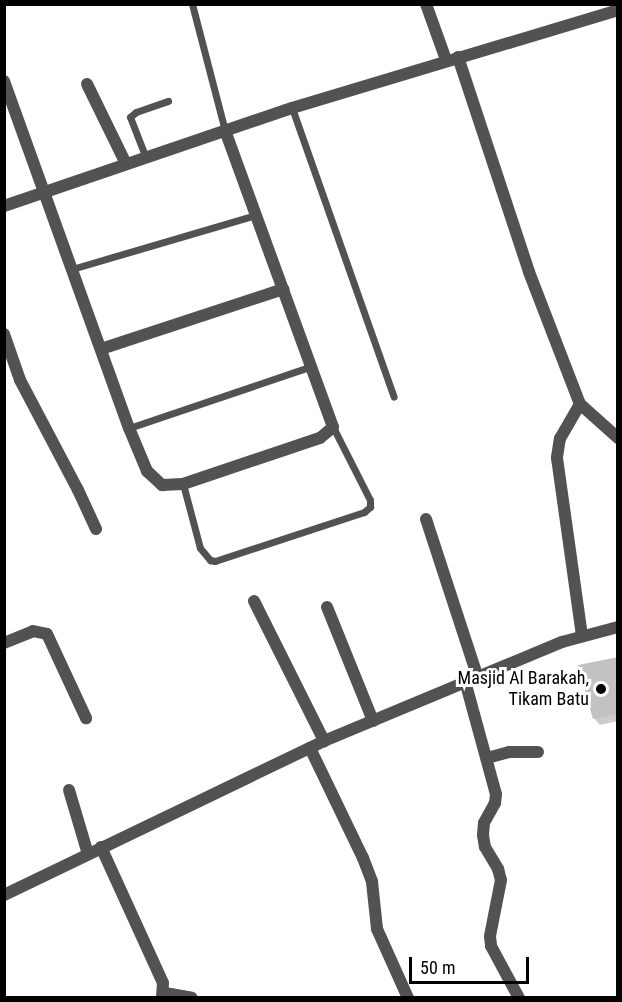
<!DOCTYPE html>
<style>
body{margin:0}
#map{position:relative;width:622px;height:1002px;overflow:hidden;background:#fff;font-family:"Roboto Condensed",sans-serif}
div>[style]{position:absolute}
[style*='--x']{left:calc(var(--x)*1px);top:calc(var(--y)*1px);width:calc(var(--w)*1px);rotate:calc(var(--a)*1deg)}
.shadow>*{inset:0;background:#0003}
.building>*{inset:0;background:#c2c2c2}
.lane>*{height:7px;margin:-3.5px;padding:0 3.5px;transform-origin:3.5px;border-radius:3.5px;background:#525252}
.street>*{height:12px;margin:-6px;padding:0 6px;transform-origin:6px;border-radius:6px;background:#525252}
.dots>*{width:16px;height:16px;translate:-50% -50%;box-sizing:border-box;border:3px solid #fff;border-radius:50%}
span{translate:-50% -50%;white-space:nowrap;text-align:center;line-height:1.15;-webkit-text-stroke:6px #fff;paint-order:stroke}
.poi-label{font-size:18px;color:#000}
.right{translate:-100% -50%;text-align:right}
.frame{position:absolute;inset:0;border:6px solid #000;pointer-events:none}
.scale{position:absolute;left:409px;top:957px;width:120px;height:27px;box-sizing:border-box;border:3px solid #000;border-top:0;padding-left:8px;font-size:18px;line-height:21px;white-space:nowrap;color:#000;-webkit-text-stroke:4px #fff;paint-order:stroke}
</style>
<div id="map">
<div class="shadow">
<i style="clip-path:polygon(618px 658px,618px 721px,600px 725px,594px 718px)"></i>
</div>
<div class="building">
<i style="clip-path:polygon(618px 657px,618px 714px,593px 719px,578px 665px)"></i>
</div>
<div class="lane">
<i style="--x:192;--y:4;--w:131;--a:75.4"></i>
<i style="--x:292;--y:108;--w:306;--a:70.6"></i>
<i style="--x:146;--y:158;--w:44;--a:-111.3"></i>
<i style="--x:130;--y:117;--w:8;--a:-40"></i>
<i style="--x:136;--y:112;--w:34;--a:-19"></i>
<i style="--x:72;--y:269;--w:192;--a:-16.4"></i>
<i style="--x:129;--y:428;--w:193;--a:-18.7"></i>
<i style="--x:183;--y:484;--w:66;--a:75.1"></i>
<i style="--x:200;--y:548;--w:16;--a:50"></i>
<i style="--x:210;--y:560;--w:5;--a:11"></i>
<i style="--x:215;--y:561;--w:157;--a:-18.2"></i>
<i style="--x:364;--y:512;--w:8;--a:-40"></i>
<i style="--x:370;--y:507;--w:7;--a:-90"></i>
<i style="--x:370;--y:500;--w:82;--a:-116.9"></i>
</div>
<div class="street">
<i style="--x:426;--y:4;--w:59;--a:70.3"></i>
<i style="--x:458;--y:57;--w:226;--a:71.7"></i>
<i style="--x:529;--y:272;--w:142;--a:68.9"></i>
<i style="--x:580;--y:404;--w:39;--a:120"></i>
<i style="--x:560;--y:438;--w:20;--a:99"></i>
<i style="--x:557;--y:458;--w:179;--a:82"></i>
<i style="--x:4;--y:81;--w:369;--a:70.2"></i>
<i style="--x:129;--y:428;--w:47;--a:67.3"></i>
<i style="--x:147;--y:471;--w:21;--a:43"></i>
<i style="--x:162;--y:485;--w:21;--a:-3"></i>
<i style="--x:183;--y:484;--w:145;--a:-18.6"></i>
<i style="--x:320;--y:438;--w:17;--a:-40"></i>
<i style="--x:333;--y:427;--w:315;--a:-110"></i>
<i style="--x:87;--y:84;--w:89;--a:64"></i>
<i style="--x:4;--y:206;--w:304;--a:-18.8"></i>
<i style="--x:292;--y:108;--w:340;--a:-16.7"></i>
<i style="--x:4;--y:334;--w:49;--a:70.8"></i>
<i style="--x:20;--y:380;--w:124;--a:62.2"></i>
<i style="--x:78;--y:490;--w:43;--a:65.2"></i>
<i style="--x:101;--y:349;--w:192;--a:-18.2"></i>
<i style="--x:580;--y:404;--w:51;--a:41.8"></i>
<i style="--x:426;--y:519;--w:164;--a:71.9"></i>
<i style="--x:254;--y:601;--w:157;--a:63.4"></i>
<i style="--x:327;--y:607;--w:123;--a:68"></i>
<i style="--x:4;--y:643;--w:31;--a:-22"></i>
<i style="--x:33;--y:631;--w:14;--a:12"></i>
<i style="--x:47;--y:634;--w:93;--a:65.1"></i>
<i style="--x:465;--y:681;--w:117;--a:74.7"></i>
<i style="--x:496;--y:794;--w:9;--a:96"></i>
<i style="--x:495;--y:803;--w:23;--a:119"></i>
<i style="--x:484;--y:823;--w:12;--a:95"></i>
<i style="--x:483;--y:835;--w:12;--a:81"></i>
<i style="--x:485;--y:847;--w:26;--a:59"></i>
<i style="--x:498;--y:869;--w:11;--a:75"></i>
<i style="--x:501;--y:880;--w:57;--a:101.1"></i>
<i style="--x:490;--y:936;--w:10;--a:84"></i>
<i style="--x:491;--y:946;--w:59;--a:61.7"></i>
<i style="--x:310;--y:748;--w:122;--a:64.3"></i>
<i style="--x:363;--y:858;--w:26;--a:69"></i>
<i style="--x:372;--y:882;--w:47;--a:83.9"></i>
<i style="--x:377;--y:929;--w:76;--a:65.8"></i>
<i style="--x:487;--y:758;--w:23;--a:-15"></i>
<i style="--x:509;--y:752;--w:29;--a:0"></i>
<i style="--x:69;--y:790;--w:67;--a:73.5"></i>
<i style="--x:101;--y:847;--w:149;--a:65.5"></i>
<i style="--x:163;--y:983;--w:15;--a:94"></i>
<i style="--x:4;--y:895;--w:355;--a:-25.7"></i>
<i style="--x:324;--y:741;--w:258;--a:-22.6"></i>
<i style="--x:562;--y:642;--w:58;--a:-15"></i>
<i style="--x:165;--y:993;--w:27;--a:10"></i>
</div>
<div class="dots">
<i style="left:601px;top:689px;background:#000"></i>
</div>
<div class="poi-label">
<span class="right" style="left:589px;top:689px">Masjid Al Barakah,<br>Tikam Batu</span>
</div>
<div class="frame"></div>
<div class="scale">50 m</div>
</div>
